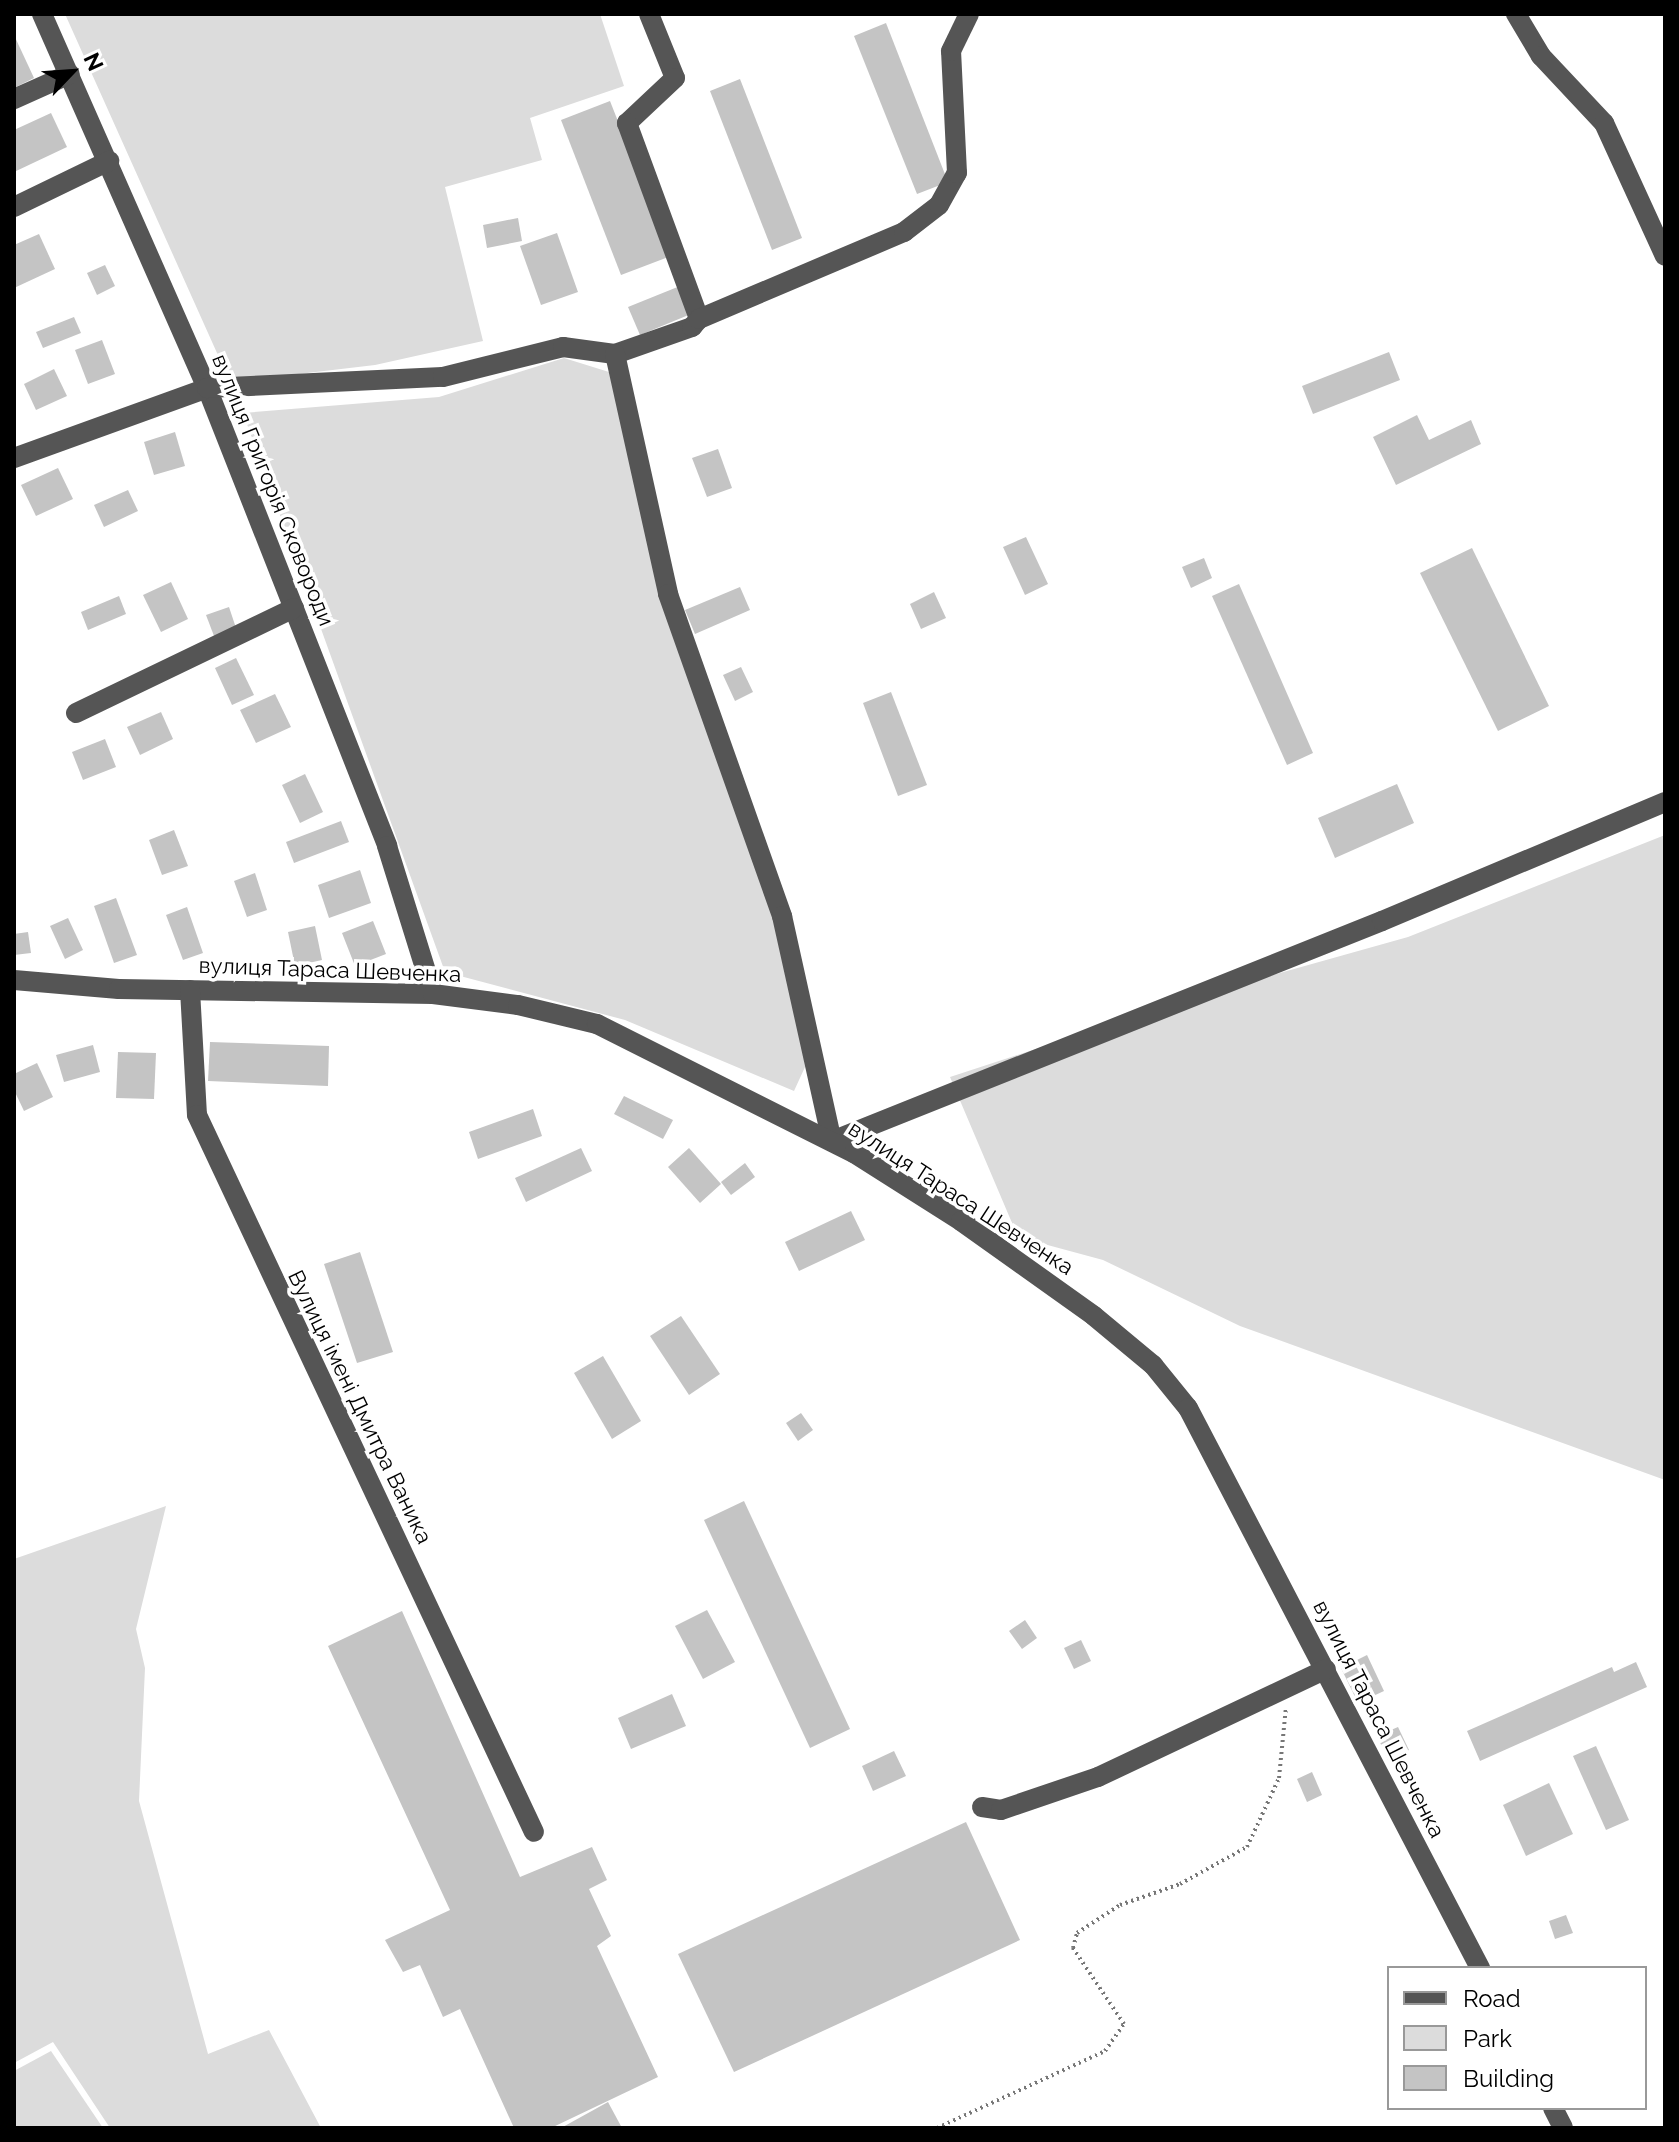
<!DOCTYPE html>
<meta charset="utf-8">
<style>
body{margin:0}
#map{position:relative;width:1679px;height:2142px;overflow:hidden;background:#fff;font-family:Raleway,sans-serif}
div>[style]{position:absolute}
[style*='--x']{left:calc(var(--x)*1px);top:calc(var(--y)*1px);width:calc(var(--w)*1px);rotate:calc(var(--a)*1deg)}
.green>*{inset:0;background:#dcdcdc}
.building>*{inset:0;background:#c4c4c4}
.path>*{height:4px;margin-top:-2px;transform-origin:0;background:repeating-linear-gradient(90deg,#777 0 2px,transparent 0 6px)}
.minor>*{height:20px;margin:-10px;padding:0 10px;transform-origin:10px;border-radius:10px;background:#555}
span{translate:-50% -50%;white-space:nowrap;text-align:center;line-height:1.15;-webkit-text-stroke:7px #fff;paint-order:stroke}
.street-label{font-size:22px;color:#000}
.frame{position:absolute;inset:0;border:16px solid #000;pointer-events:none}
.legend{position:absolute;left:1387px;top:1966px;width:260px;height:144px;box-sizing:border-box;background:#fff;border:2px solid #999;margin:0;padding:10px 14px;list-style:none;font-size:24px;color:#000}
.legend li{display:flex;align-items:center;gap:16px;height:40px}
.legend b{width:40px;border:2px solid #999}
.north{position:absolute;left:32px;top:32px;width:80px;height:80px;-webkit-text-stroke:6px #fff;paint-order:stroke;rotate:65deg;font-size:22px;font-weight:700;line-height:32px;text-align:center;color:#000}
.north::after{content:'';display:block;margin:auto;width:28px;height:36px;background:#000;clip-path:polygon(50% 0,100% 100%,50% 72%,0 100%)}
</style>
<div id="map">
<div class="green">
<i style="clip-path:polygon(65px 14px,600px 14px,624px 86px,530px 118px,542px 160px,445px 187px,483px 341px,375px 365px,230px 382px)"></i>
<i style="clip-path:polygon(564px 358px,609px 372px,638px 476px,795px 949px,805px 1067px,794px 1091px,625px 1020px,445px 972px,243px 413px,439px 397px)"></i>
<i style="clip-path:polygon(1665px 835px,1665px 1480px,1240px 1326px,1103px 1260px,1018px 1237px,950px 1077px,1201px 995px,1408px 937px)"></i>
<i style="clip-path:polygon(166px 1506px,136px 1629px,145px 1668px,139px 1801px,208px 2054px,269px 2030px,321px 2128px,110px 2128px,53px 2042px,14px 2063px,14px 1559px)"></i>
<i style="clip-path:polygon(51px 2051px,103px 2128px,14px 2128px,14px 2071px)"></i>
</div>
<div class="building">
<i style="clip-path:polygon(886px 23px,948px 182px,917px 194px,854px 36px)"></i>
<i style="clip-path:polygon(14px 35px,34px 78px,14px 88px)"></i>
<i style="clip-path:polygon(740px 79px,802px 238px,772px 250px,710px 91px)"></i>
<i style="clip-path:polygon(610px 101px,671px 256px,621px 275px,561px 120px)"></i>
<i style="clip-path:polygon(51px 113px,67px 147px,14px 172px,14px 130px)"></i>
<i style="clip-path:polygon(518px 218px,522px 241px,487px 248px,483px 225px)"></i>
<i style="clip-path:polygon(557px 233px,578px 292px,541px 305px,520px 246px)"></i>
<i style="clip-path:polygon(39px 234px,55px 269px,14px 288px,14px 245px)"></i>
<i style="clip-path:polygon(105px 265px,115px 286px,97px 295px,87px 273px)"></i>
<i style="clip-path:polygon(680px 286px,691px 314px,640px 335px,628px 307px)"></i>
<i style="clip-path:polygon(74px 317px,81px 333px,43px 348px,36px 332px)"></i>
<i style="clip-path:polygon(102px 340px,115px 374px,88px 384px,75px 350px)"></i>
<i style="clip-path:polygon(1389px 352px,1400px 380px,1313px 414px,1302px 386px)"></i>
<i style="clip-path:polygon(54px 369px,67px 396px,36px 410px,24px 384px)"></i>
<i style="clip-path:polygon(1417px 415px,1429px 440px,1471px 420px,1481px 444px,1396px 485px,1373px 437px)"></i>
<i style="clip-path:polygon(175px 432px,185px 466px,154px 475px,144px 442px)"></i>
<i style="clip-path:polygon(718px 449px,732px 488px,707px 497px,692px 458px)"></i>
<i style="clip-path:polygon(58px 468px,73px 499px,36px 516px,21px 485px)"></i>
<i style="clip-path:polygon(128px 490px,138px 511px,104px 527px,94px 505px)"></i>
<i style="clip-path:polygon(1026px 537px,1048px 584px,1025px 595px,1003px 547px)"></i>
<i style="clip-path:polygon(1472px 548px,1549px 706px,1498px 731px,1420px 573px)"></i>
<i style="clip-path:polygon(1204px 558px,1212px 578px,1191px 588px,1182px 567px)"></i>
<i style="clip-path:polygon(171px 582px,188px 619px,161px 632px,143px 595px)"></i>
<i style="clip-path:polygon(1239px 584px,1313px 753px,1287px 765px,1212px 596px)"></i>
<i style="clip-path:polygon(740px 587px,750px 610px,695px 634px,685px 610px)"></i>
<i style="clip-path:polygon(934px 592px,946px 618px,921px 629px,910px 604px)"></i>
<i style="clip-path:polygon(119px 596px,126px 614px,88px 630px,81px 612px)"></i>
<i style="clip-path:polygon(229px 607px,236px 628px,214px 636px,206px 615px)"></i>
<i style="clip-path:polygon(236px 658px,254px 695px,232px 705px,215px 668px)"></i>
<i style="clip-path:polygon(741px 667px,753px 692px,735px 701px,723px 675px)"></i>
<i style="clip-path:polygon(891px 692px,927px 785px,898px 796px,863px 703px)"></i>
<i style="clip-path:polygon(275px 694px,291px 727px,256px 743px,240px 710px)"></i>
<i style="clip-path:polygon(161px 712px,173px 739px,140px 755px,127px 727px)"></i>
<i style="clip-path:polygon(105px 739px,116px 767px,83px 780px,72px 752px)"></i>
<i style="clip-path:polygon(305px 774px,323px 812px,300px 823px,282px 785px)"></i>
<i style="clip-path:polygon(1397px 784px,1414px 823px,1335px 858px,1318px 818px)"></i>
<i style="clip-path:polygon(341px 821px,349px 842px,294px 863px,286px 842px)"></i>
<i style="clip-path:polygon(174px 830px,188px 866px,162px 875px,149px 840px)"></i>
<i style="clip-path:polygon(360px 870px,371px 903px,329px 918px,318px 885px)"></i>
<i style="clip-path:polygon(255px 873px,267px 910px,247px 917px,234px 881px)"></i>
<i style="clip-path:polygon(116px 898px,137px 955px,114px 963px,94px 906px)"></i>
<i style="clip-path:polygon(187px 907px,203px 953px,183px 960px,166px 915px)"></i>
<i style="clip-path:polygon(68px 918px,83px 950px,65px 959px,50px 926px)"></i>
<i style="clip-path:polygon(373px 921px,386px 954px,355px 966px,342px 933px)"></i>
<i style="clip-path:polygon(315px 926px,322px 960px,295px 966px,288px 932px)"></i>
<i style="clip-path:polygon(28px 932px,31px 953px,14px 955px,14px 934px)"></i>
<i style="clip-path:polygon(210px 1042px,329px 1046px,328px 1086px,208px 1081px)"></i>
<i style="clip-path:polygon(93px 1045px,100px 1072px,64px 1082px,56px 1055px)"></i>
<i style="clip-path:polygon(118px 1052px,156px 1053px,154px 1099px,116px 1098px)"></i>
<i style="clip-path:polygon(37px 1063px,53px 1097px,24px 1111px,14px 1090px,14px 1074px)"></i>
<i style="clip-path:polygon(624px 1096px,673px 1120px,663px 1139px,614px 1114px)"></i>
<i style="clip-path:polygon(533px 1109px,542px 1136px,478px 1159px,469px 1132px)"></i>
<i style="clip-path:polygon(581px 1148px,592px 1171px,526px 1202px,515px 1178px)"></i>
<i style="clip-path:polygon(689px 1148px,721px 1184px,700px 1203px,668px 1167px)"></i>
<i style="clip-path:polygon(745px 1163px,755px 1177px,731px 1195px,721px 1182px)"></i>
<i style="clip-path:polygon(851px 1211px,865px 1240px,799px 1271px,785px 1242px)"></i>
<i style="clip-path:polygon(360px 1252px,393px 1352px,357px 1363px,324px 1264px)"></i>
<i style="clip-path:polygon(681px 1316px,720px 1374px,689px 1395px,650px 1336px)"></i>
<i style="clip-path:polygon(603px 1356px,641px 1421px,612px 1439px,574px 1373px)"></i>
<i style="clip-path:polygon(801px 1413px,813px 1430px,798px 1441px,786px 1423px)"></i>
<i style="clip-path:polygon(744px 1501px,850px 1729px,810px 1748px,704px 1520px)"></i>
<i style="clip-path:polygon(707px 1610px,735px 1662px,703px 1679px,675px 1626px)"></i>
<i style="clip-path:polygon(402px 1611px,520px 1877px,592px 1847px,607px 1880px,589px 1889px,611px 1936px,597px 1946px,658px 2077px,551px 2128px,514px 2128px,460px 2009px,443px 2017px,420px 1965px,403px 1972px,385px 1940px,450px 1910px,328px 1646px)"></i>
<i style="clip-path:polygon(1025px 1620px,1037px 1638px,1022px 1649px,1009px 1631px)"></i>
<i style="clip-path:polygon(1081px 1640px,1091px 1661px,1074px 1669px,1064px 1648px)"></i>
<i style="clip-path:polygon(1367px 1655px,1384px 1691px,1358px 1703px,1341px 1668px)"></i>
<i style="clip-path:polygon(1636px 1662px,1647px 1687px,1480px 1761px,1467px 1731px,1612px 1667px,1614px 1672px)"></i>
<i style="clip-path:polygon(672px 1694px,686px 1726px,631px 1749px,618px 1718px)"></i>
<i style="clip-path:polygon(1398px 1727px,1409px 1750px,1388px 1760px,1377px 1736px)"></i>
<i style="clip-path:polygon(1596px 1746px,1629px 1820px,1606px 1830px,1573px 1756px)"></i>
<i style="clip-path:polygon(894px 1751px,906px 1776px,873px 1791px,862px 1766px)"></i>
<i style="clip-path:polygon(1312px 1772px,1322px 1795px,1307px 1802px,1297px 1779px)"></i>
<i style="clip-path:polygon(1549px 1783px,1573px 1834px,1526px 1856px,1503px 1805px)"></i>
<i style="clip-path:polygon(966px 1822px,1020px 1940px,734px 2072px,678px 1954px)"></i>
<i style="clip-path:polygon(1566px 1915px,1573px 1933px,1555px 1939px,1549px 1921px)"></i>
<i style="clip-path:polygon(608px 2102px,622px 2128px,561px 2128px)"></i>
</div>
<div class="path">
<i style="--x:937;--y:2128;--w:185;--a:-24.6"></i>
<i style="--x:1105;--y:2051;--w:33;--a:-55"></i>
<i style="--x:1124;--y:2024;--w:92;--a:-123.9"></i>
<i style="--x:1073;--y:1948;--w:16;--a:-75"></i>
<i style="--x:1077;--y:1933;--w:51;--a:-33.1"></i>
<i style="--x:1120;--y:1905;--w:64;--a:-19.3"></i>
<i style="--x:1180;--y:1884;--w:77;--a:-28.9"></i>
<i style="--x:1247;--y:1847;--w:76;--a:-65.1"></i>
<i style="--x:1279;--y:1778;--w:71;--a:-84.4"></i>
</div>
<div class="minor">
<i style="--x:42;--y:14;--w:409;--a:66.2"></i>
<i style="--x:207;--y:388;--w:492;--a:68.5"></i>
<i style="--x:387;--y:846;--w:155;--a:72.7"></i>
<i style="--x:649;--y:14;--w:69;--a:67.9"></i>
<i style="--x:675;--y:78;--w:66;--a:136.8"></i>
<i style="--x:627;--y:123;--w:209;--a:69.8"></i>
<i style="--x:1516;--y:14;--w:49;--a:59.2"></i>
<i style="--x:1541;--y:56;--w:92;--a:46.8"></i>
<i style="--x:1604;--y:123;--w:146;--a:65.4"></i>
<i style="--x:14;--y:99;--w:61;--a:-24.1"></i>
<i style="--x:14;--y:207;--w:106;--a:-25.8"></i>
<i style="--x:615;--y:354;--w:82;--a:-19.3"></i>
<i style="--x:692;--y:327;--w:11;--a:-49"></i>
<i style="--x:699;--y:319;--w:223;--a:-23"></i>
<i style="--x:904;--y:232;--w:44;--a:-37.6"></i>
<i style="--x:939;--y:205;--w:37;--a:-61"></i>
<i style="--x:957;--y:173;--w:122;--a:-92.8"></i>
<i style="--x:951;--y:51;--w:41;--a:-64.1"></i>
<i style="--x:14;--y:458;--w:205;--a:-19.9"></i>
<i style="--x:207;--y:388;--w:236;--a:-2.7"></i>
<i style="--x:443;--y:377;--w:124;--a:-14"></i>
<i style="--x:563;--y:347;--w:52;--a:7.7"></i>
<i style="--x:615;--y:354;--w:246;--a:77.5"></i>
<i style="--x:668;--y:594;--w:342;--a:70.5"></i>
<i style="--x:782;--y:916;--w:230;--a:77.5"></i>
<i style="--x:832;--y:1141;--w:592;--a:-21.8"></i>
<i style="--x:1382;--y:921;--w:307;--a:-22.8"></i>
<i style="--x:76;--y:713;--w:242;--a:-25.7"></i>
<i style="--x:14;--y:980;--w:105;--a:4.9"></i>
<i style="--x:119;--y:989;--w:314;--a:0.9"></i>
<i style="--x:433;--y:994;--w:86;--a:7.4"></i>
<i style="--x:518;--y:1005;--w:81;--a:13.5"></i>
<i style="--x:597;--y:1024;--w:288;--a:26.7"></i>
<i style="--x:854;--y:1153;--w:127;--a:32.4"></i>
<i style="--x:961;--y:1221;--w:163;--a:35.5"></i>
<i style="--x:1094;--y:1316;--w:77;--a:39.7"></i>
<i style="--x:1153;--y:1365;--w:55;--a:50.9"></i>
<i style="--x:1188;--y:1408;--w:632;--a:62.46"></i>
<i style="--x:190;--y:990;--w:125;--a:86.8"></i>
<i style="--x:197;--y:1115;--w:792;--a:64.83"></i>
<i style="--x:982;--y:1807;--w:19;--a:9"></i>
<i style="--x:1001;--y:1810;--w:102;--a:-18.8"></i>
<i style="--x:1098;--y:1777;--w:252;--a:-25.3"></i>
<i style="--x:1553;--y:2108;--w:22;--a:63"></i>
</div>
<div class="street-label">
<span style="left:273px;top:490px;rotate:68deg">вулиця Григорія Сковороди</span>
<span style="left:330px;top:970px;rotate:2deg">вулиця Тараса Шевченка</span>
<span style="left:961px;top:1198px;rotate:33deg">вулиця Тараса Шевченка</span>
<span style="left:360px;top:1407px;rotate:64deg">Вулиця імені Дмитра Ваника</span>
<span style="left:1379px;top:1719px;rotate:63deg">вулиця Тараса Шевченка</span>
</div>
<div class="frame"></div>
<ul class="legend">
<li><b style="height:10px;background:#555"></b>Road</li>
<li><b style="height:22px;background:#dcdcdc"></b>Park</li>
<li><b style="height:22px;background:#c4c4c4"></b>Building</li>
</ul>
<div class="north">N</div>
</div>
